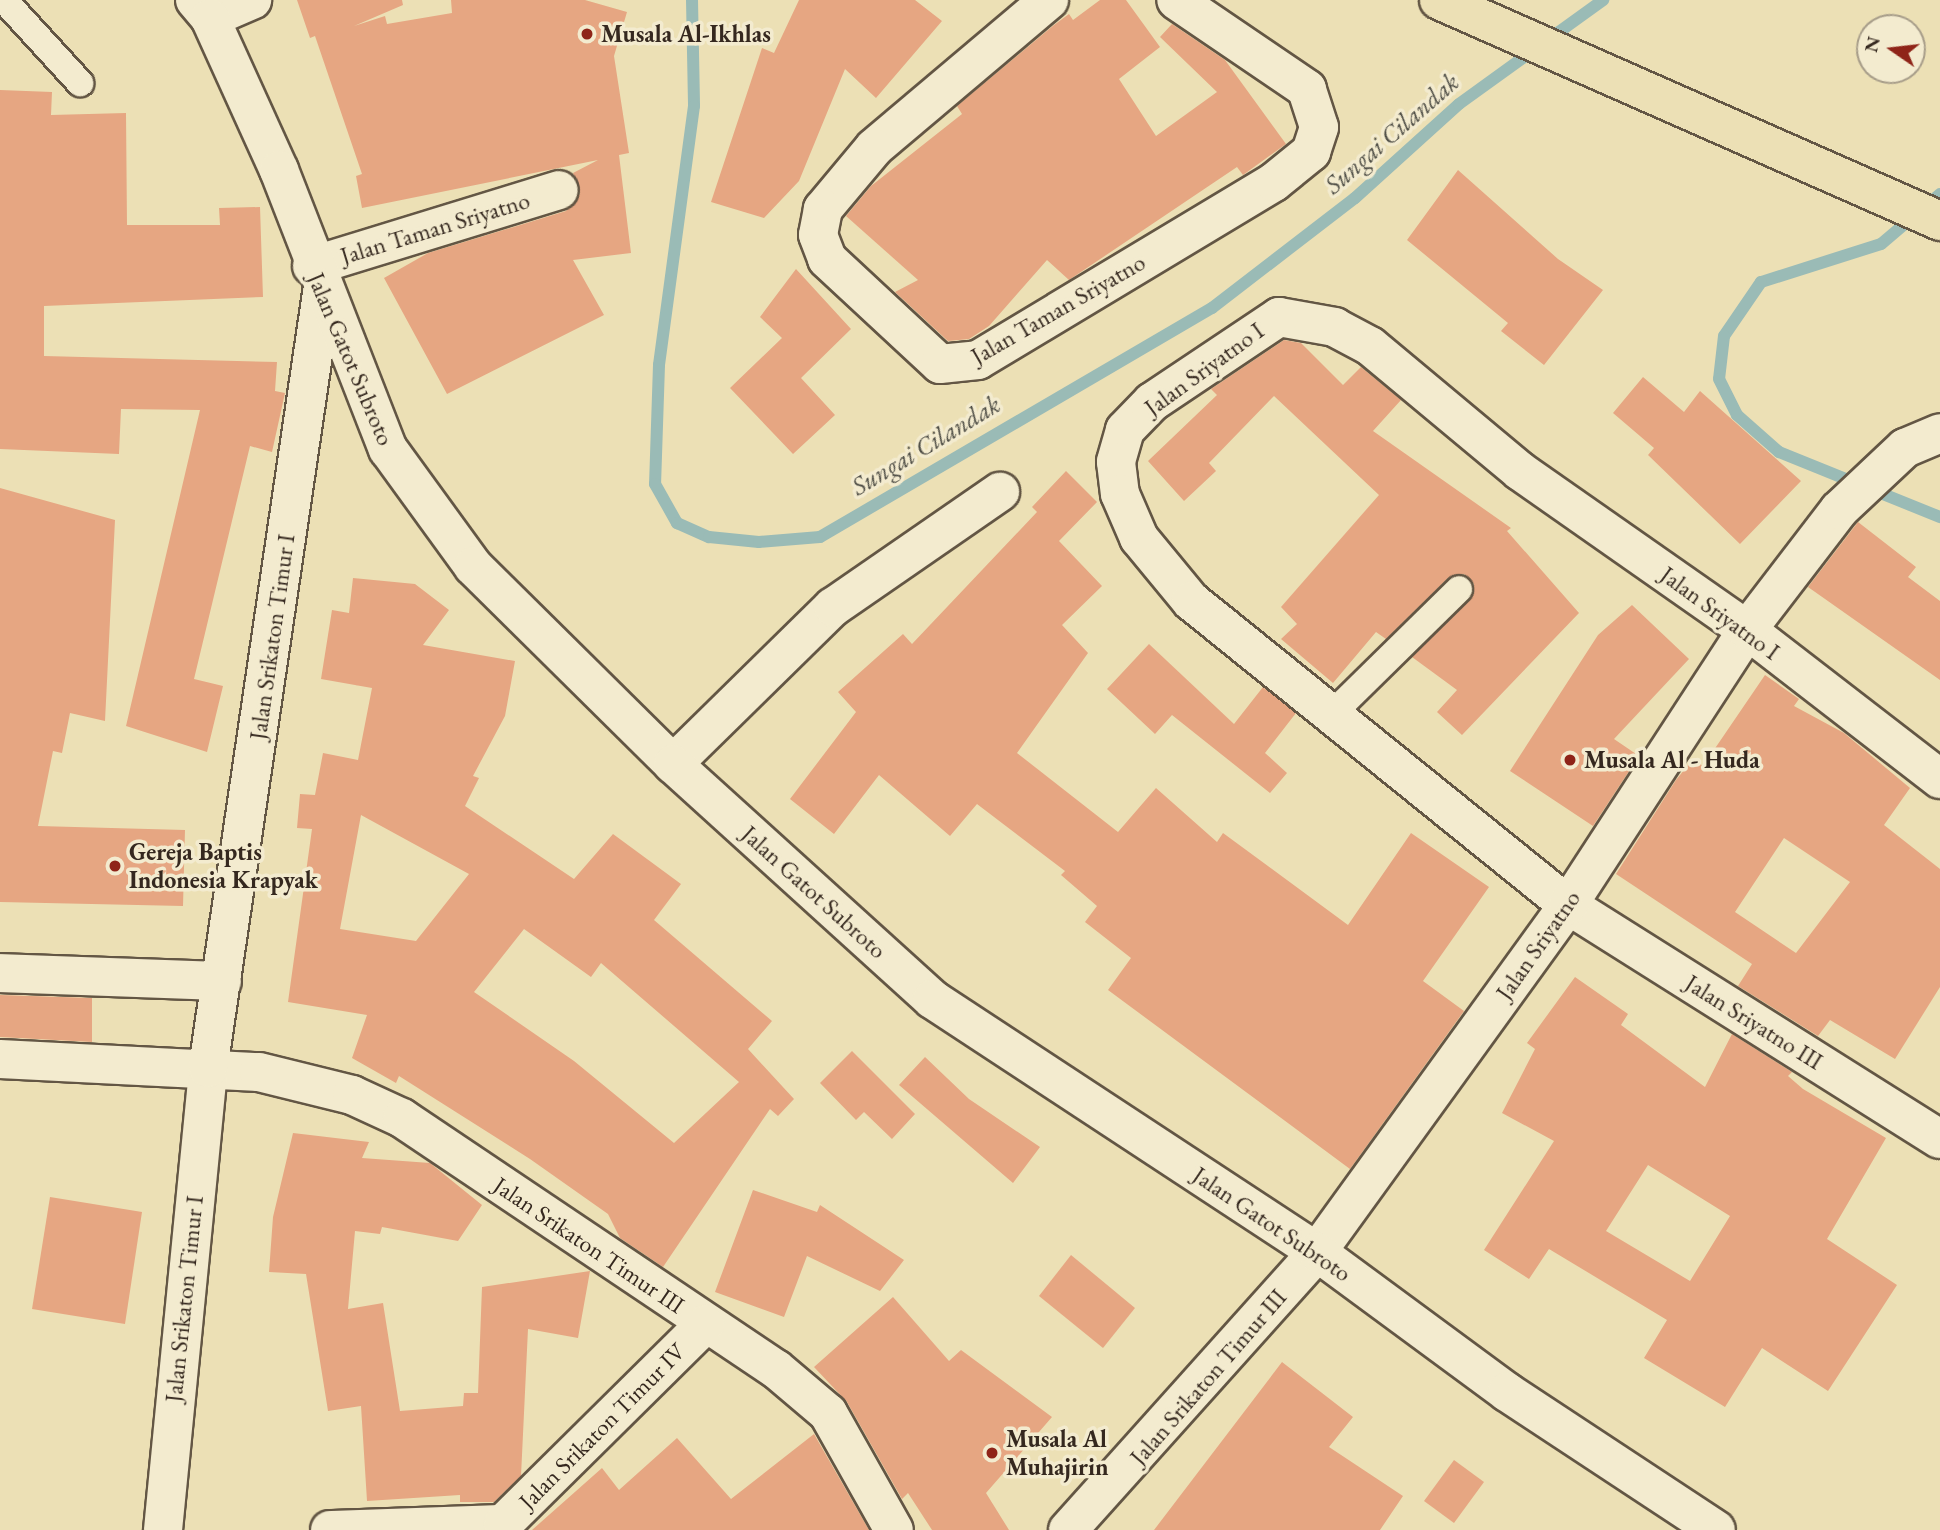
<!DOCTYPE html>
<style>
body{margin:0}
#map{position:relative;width:1940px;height:1530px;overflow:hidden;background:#ece0b5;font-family:"EB Garamond",serif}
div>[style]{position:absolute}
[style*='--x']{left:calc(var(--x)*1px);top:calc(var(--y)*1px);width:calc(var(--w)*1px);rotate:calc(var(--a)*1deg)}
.stream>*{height:12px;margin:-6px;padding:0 6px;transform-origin:6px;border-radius:6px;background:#9abbb6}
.building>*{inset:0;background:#e6a682}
.roads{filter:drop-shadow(2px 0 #635644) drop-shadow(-2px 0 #635644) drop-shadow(0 2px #635644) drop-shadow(0 -2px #635644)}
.lane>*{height:26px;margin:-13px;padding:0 13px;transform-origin:13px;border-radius:13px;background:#f3ebcf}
.street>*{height:38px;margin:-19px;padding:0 19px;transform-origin:19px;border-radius:19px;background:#f3ebcf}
.secondary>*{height:38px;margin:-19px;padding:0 19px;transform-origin:19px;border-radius:19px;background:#f3ebcf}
.highway>*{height:38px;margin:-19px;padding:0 19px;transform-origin:19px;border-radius:19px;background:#ece0b5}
.dots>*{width:19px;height:19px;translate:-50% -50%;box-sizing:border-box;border:4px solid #f3ebcf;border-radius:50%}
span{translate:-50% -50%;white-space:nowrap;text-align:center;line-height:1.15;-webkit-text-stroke:7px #f3ebcf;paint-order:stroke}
.poi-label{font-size:24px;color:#35281f;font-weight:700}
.left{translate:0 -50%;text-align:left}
.street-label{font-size:24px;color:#35281f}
.water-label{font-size:26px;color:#4e4d45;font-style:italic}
.north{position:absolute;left:1856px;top:14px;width:70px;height:70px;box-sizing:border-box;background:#f3ebcf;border:2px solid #a79d89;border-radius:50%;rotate:284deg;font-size:19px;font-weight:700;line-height:28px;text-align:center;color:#35281f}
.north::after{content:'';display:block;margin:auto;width:24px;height:32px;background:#8f2418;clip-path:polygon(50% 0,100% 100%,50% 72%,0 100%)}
</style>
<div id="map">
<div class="stream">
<i style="--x:692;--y:0;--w:106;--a:88.9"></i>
<i style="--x:694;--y:106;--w:261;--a:97.7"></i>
<i style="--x:659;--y:365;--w:119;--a:91.9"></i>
<i style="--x:655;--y:484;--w:45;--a:60.6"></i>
<i style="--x:677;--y:523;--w:35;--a:24"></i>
<i style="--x:709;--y:537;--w:50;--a:5.7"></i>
<i style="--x:759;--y:542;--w:61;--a:-4.7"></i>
<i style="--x:820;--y:537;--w:454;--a:-30.3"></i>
<i style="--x:1212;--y:308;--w:180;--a:-37.6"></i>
<i style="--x:1355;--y:198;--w:140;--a:-42.1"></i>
<i style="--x:1459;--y:104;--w:178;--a:-35.8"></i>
<i style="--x:1940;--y:194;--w:77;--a:139.7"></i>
<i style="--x:1881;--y:244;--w:126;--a:162.4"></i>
<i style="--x:1761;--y:282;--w:65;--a:124.4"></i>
<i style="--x:1724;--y:336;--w:43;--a:96.6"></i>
<i style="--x:1719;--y:379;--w:40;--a:63.4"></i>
<i style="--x:1737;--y:415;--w:56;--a:41.4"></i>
<i style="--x:1779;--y:452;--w:174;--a:22"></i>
</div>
<div class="building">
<i style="clip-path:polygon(297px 0,402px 0,403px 5px,354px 26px,385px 16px,387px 24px,452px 13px,451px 0,585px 0,627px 12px,614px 56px,629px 153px,619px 155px,631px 253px,573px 260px,604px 315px,447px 394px,384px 278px,428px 253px,566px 211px,580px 194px,573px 173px,598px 160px,362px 208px,356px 176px,362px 174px,315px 36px,310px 38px)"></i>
<i style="clip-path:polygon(799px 0,915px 0,942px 21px,876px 98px,845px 69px,799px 181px,764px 218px,711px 202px,762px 48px,774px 53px)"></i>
<i style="clip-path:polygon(1100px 0,1126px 0,1160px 47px,1119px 79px,1156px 136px,1217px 92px,1160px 37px,1172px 24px,1225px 60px,1286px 144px,1243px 175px,1237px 167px,1069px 280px,1047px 260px,989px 326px,969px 339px,948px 341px,895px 292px,918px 280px,846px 216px,871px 186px,962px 114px,957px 106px,1054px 25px,1069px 14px,1073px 20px)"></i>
<i style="clip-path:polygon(0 90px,52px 92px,51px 115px,126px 113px,127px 225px,220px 225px,219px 208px,260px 207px,263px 297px,44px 306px,44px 356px,277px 362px,275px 391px,285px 393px,272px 452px,250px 446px,194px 679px,223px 686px,207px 752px,126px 726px,200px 410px,121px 409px,119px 454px,0 449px)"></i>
<i style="clip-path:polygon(1458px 170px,1558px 259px,1603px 290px,1544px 365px,1501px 331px,1508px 323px,1407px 240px)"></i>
<i style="clip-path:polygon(796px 269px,851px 329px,801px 378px,835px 415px,793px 454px,730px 388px,782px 338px,760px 317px)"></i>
<i style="clip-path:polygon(1284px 340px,1301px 343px,1343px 385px,1361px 367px,1401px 400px,1373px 431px,1511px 528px,1507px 531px,1579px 613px,1462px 735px,1437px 712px,1457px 690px,1412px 657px,1470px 600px,1474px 584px,1464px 574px,1448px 578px,1386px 639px,1376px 632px,1333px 683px,1281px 639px,1297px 624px,1281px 607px,1379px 495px,1274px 396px,1209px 463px,1216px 471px,1184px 501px,1148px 461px,1217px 395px,1211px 389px)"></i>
<i style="clip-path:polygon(1643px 377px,1684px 412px,1700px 391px,1801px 481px,1740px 544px,1648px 455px,1654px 448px,1613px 413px)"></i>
<i style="clip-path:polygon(1066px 471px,1097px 502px,1059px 541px,1102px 586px,1062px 625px,1088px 653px,1017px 753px,1118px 832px,1156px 788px,1217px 842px,1223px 833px,1348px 925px,1411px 833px,1489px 887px,1423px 981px,1464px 1011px,1350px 1169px,1108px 990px,1131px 958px,1085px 922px,1097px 906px,1061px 875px,1065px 871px,977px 804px,950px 836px,879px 775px,834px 834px,790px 799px,856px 712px,838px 692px,903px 634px,912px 644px,1037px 512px,1032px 507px)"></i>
<i style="clip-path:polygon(0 488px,115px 520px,105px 721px,70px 713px,62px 753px,53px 751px,38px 826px,185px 830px,183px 906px,0 902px)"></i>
<i style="clip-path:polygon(1858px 522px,1916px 567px,1908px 577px,1940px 601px,1940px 680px,1808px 587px)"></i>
<i style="clip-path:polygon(evenodd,353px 578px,415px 584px,449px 610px,423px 645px,515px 661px,505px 716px,473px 776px,479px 778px,465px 806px,574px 879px,613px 834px,681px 884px,654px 920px,772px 1021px,748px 1049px,794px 1099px,778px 1116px,770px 1109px,663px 1267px,620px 1238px,608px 1214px,530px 1159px,399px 1076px,396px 1083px,352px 1058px,367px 1015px,288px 1002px,312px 829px,297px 828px,300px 794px,315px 795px,323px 753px,358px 760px,372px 688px,321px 679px,332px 610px,349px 613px,353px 578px,361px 815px,469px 874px,416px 941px,340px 929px,361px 815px,353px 578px,524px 929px,591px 977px,601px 963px,739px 1082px,674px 1143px,574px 1061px,474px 992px,524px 929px)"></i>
<i style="clip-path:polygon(1632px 605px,1689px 659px,1614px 739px,1639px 756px,1593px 826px,1510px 771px,1598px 635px)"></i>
<i style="clip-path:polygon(1149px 644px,1234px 724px,1263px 687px,1296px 713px,1265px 753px,1287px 773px,1270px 793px,1172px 715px,1155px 734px,1107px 689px)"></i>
<i style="clip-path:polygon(evenodd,1765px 675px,1799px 699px,1794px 706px,1844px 733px,1910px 788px,1884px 825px,1940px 869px,1940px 987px,1895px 1059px,1830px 1020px,1818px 1036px,1738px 986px,1752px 964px,1616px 874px,1676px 780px,1693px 759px,1703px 766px,1765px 675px,1784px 838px,1850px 882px,1796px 953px,1735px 912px,1784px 838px)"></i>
<i style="clip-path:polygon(evenodd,1575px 977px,1628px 1014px,1621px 1025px,1705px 1087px,1732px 1034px,1792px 1072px,1788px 1076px,1803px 1089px,1886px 1138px,1827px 1239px,1897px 1285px,1828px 1391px,1762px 1348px,1725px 1407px,1644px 1358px,1667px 1320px,1549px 1249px,1529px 1279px,1484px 1250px,1554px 1141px,1502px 1113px,1535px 1049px,1527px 1043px,1575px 977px,1648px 1165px,1730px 1216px,1690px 1281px,1606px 1231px,1648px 1165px)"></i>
<i style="clip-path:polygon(0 995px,92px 998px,92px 1042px,0 1037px)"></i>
<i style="clip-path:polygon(852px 1051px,915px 1114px,892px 1139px,864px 1112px,856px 1120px,820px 1083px)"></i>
<i style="clip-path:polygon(925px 1057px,969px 1099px,1040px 1147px,1013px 1183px,899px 1085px)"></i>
<i style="clip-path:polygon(293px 1133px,369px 1142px,362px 1158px,430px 1163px,482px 1205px,458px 1241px,382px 1227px,380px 1234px,355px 1231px,348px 1309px,383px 1303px,400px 1411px,463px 1406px,464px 1393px,478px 1393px,482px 1287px,590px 1271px,578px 1338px,528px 1329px,521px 1476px,494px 1502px,460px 1502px,460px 1495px,367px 1501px,361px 1406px,328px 1411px,306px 1274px,269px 1272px,273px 1217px)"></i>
<i style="clip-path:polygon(753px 1190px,817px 1212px,820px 1205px,904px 1260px,880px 1291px,807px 1256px,784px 1317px,715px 1292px)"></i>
<i style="clip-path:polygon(50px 1197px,142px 1212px,125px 1324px,32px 1309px)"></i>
<i style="clip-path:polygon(1071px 1255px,1135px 1308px,1103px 1348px,1039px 1296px)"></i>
<i style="clip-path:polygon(893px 1297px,949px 1361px,961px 1350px,1052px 1417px,986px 1493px,1009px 1530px,932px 1530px,908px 1493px,902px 1499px,847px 1402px,814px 1367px)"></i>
<i style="clip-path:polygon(1282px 1362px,1353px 1417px,1329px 1447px,1403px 1496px,1380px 1530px,1154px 1530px)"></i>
<i style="clip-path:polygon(814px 1434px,869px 1530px,532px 1530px,602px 1468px,619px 1490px,677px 1438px,731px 1499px)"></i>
<i style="clip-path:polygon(1454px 1460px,1484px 1482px,1454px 1523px,1424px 1501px)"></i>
</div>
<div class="roads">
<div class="lane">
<i style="--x:4;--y:0;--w:113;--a:47.5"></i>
<i style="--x:1332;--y:714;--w:178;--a:-44.5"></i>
</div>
<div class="street">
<i style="--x:1049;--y:0;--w:229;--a:139.8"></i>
<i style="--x:874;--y:148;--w:80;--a:129.9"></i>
<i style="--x:823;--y:209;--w:26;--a:101"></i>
<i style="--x:818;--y:235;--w:26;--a:69"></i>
<i style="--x:827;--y:259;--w:154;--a:42.9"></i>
<i style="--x:940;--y:364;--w:38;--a:-6"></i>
<i style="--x:978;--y:360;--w:345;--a:-31"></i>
<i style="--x:1274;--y:182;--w:48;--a:-39"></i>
<i style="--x:1311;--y:152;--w:26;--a:-72"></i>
<i style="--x:1319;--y:127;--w:40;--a:-108"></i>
<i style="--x:1307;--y:89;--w:158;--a:-145.8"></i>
<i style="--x:210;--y:18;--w:46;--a:-23.2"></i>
<i style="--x:312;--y:266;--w:258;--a:-17.1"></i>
<i style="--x:673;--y:764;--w:224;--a:-44.5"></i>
<i style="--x:833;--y:607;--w:203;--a:-34.6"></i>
<i style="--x:1940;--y:779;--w:244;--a:-142.3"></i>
<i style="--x:1747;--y:630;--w:277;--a:-145"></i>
<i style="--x:1520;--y:471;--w:195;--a:-140.2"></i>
<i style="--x:1370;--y:346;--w:40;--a:-152"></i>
<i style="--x:1335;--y:327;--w:57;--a:-169.9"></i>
<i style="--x:1279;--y:317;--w:153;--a:146.2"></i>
<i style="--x:1152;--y:402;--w:39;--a:134"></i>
<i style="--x:1125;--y:430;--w:33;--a:106"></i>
<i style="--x:1116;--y:462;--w:32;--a:83"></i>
<i style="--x:1120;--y:494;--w:48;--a:66.6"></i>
<i style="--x:1139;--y:538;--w:82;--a:50.5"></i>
<i style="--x:1191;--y:601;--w:484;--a:38.9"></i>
<i style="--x:1568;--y:905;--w:439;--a:32.2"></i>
<i style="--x:0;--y:973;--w:222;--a:2.1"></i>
<i style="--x:0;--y:1059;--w:259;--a:2.9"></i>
<i style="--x:259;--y:1072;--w:96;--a:13.9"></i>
<i style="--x:352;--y:1095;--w:55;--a:24.7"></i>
<i style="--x:402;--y:1118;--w:450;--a:33.9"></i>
<i style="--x:776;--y:1369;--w:68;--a:40.2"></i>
<i style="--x:828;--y:1413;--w:134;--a:60.6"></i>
<i style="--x:163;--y:1530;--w:464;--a:-84.4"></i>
<i style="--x:208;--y:1068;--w:783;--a:-81.63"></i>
<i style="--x:330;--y:1530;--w:173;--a:-2"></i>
<i style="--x:503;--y:1524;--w:284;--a:-44.7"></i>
<i style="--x:1068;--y:1530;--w:373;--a:-48.1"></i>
<i style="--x:1317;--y:1252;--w:428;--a:-54.1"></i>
<i style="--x:1568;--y:905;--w:328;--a:-56.9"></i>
<i style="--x:1747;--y:630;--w:151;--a:-52.5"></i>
<i style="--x:1839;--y:510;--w:91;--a:-43.2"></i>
<i style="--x:1905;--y:448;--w:38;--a:-23"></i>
</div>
<div class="secondary">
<i style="--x:195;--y:0;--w:23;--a:50"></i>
<i style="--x:210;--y:18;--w:167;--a:65.6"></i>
<i style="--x:279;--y:170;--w:300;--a:68.7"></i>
<i style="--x:388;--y:449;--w:145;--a:54"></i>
<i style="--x:473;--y:566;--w:281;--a:44.7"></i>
<i style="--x:673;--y:764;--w:350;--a:42.2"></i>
<i style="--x:932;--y:999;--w:461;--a:33.3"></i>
<i style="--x:1317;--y:1252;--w:236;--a:36.4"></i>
<i style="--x:1507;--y:1392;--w:250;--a:33.4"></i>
</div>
<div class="highway">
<i style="--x:1439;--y:0;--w:548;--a:23.8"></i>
</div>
</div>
<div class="dots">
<i style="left:587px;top:34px;background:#8f2418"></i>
<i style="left:1570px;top:760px;background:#8f2418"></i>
<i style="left:115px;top:866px;background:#8f2418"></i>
<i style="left:992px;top:1453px;background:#8f2418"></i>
</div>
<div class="poi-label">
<span class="left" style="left:601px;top:34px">Musala Al-Ikhlas</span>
<span class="left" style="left:1584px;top:760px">Musala Al - Huda</span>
<span class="left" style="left:129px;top:866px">Gereja Baptis<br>Indonesia Krapyak</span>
<span class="left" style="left:1006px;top:1453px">Musala Al<br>Muhajirin</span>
</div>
<div class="street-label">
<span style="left:435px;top:228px;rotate:-17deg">Jalan Taman Sriyatno</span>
<span style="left:1058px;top:309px;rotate:-30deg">Jalan Taman Sriyatno</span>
<span style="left:351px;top:359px;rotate:67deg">Jalan Gatot Subroto</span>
<span style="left:1204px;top:369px;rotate:-36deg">Jalan Sriyatno I</span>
<span style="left:1720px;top:613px;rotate:36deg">Jalan Sriyatno I</span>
<span style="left:272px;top:637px;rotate:-82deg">Jalan Srikaton Timur I</span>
<span style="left:814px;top:892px;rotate:42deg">Jalan Gatot Subroto</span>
<span style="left:1538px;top:945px;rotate:-55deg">Jalan Sriyatno</span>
<span style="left:1754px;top:1022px;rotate:32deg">Jalan Sriyatno III</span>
<span style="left:1272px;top:1224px;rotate:34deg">Jalan Gatot Subroto</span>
<span style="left:589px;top:1245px;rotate:34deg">Jalan Srikaton Timur III</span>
<span style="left:184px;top:1299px;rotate:-84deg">Jalan Srikaton Timur I</span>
<span style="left:1208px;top:1377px;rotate:-49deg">Jalan Srikaton Timur III</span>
<span style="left:602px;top:1426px;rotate:-45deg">Jalan Srikaton Timur IV</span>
</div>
<div class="water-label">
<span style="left:1392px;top:134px;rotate:-41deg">Sungai Cilandak</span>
<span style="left:926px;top:446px;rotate:-31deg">Sungai Cilandak</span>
</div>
<div class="north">N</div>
</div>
